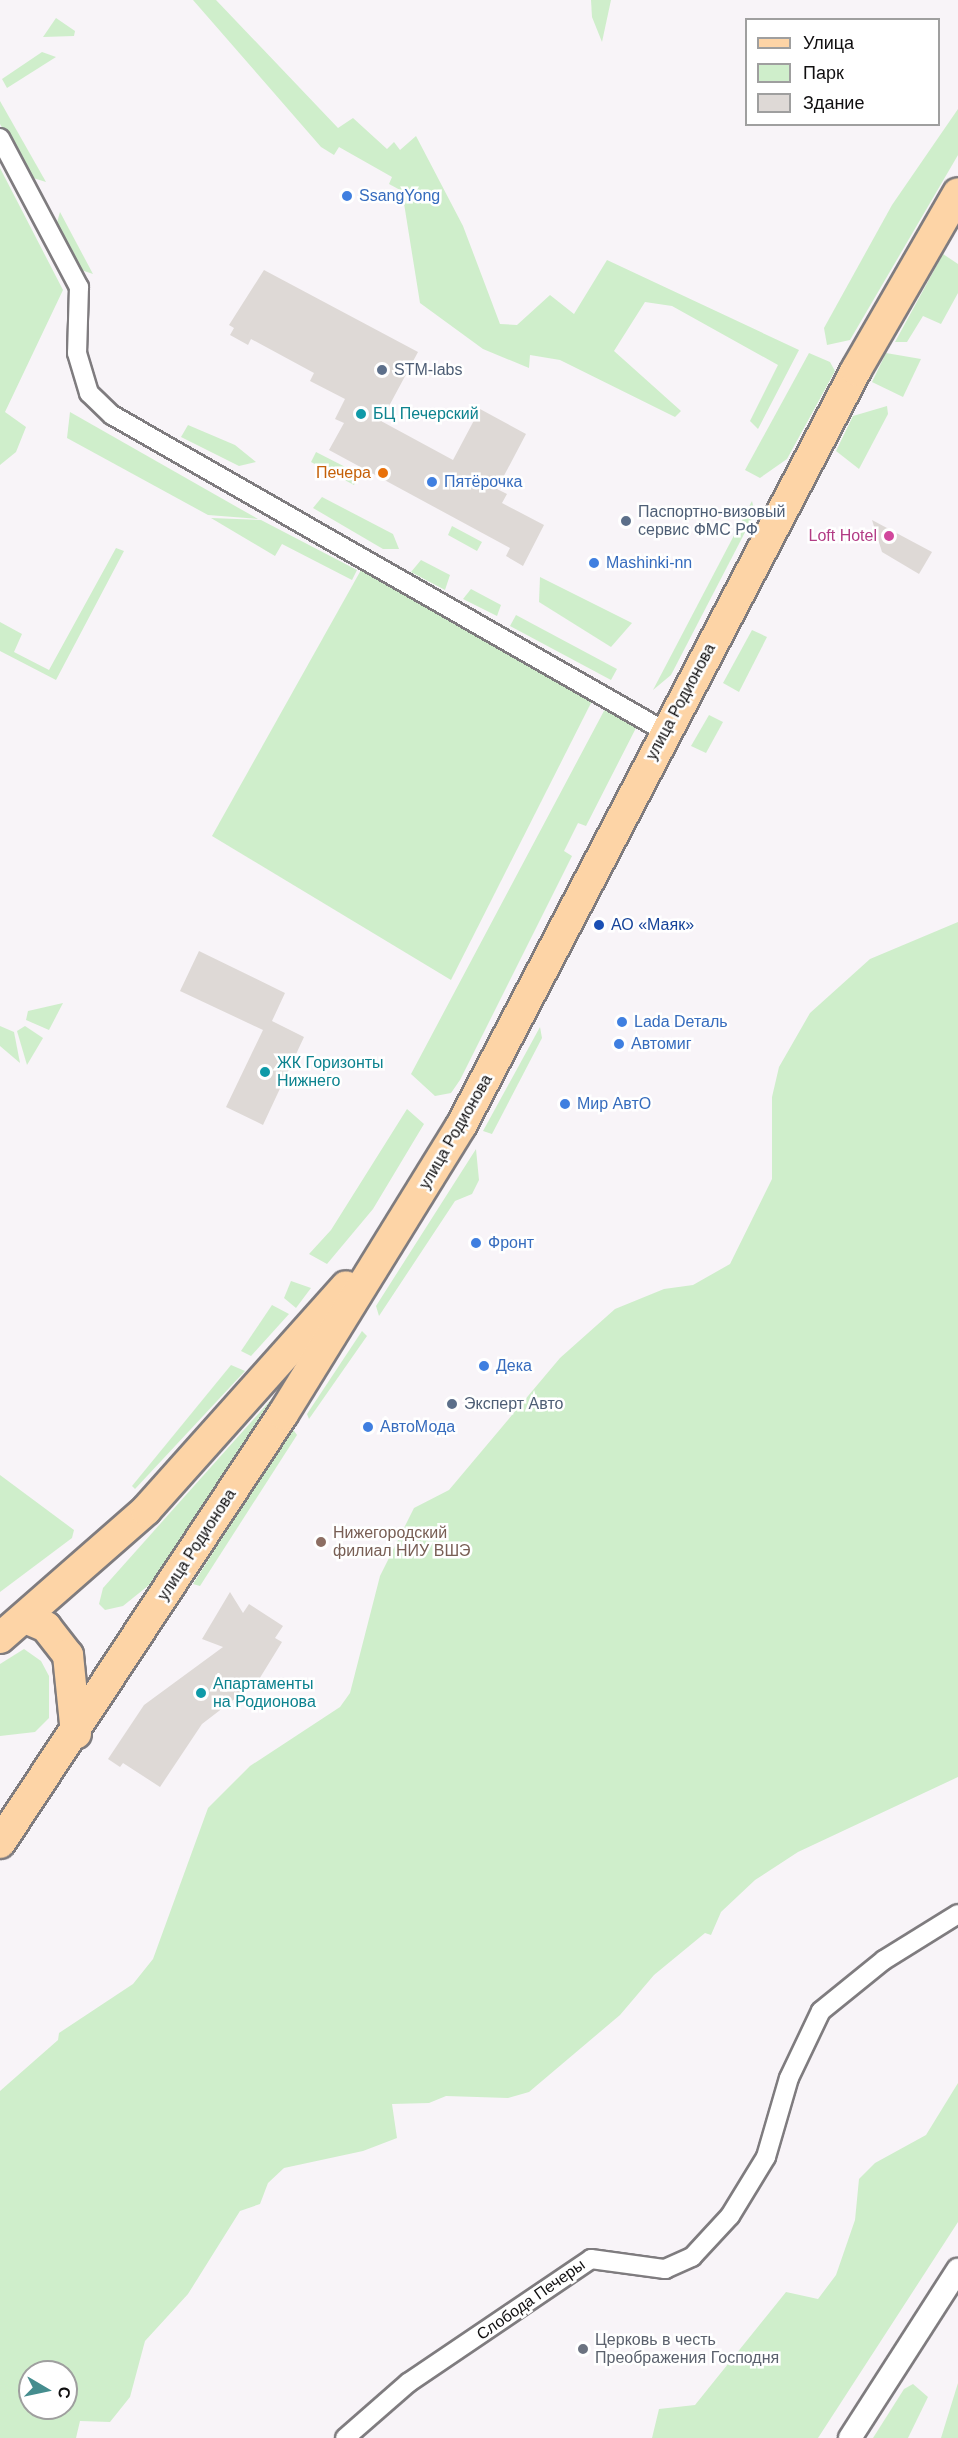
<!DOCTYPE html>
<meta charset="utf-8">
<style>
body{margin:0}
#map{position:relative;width:958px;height:2438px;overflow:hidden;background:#f8f4f8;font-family:Arial,sans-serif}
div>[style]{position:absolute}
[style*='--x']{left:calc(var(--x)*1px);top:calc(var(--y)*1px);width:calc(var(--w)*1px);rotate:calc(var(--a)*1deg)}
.green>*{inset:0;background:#cfeecb}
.building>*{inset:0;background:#ded9d6}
.roads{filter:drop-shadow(2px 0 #7f7c7f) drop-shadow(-2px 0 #7f7c7f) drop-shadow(0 2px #7f7c7f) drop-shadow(0 -2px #7f7c7f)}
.minor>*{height:18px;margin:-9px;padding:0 9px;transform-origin:9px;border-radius:9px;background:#fff}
.tertiary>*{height:22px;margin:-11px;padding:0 11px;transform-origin:11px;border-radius:11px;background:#fff}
.primary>*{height:30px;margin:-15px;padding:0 15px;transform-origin:15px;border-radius:15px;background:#fdd4a6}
.dots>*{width:16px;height:16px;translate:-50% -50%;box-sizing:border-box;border:3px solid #fff;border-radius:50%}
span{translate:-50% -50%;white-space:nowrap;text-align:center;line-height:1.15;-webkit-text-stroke:5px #fff;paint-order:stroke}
.shop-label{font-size:16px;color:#366cbe}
.left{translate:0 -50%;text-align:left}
.service-label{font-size:16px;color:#4e5e75}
.culture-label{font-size:16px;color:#0d838f}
.food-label{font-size:16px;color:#c56008}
.right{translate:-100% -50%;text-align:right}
.hotel-label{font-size:16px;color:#b23c85}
.street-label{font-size:16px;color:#100f10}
.transit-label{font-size:16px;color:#164399}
.education-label{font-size:16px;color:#785e54}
.worship-label{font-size:16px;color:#5b616d}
.legend{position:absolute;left:745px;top:18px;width:195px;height:108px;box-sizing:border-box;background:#fff;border:2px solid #9f9f9f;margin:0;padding:8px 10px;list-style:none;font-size:18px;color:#100f10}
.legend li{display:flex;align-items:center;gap:12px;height:30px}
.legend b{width:30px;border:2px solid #9f9f9f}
.north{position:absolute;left:18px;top:2360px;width:60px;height:60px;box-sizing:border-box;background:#fff;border:2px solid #9f9f9f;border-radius:50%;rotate:99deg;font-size:16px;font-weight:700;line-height:24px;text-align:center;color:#100f10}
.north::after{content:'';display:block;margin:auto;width:21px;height:27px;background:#458d8e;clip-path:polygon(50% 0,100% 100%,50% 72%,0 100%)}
</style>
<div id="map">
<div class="green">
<i style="clip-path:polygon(193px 0,216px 0,338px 128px,353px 118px,387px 149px,394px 142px,400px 150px,416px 136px,463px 226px,500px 324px,517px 325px,550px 295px,574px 314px,607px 260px,799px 350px,758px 429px,750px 421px,778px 365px,672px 306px,645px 302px,614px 351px,681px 411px,675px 417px,560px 360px,530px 355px,529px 368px,483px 349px,420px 303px,402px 191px,389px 184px,392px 177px,339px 147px,334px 155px,321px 147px)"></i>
<i style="clip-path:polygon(591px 0,611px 0,602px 42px,592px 17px)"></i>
<i style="clip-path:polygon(56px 18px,75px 31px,74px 36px,43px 37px)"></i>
<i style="clip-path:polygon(42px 52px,56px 57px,7px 88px,2px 79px)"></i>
<i style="clip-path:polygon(0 101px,46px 182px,30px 177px,0 124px)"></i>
<i style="clip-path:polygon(958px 109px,958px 155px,850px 340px,827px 345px,824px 328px,892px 205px)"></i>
<i style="clip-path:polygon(0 168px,63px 290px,5px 412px,26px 427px,16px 452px,0 465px)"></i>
<i style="clip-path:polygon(60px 212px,93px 274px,78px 269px,56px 226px)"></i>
<i style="clip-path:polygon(943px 254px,958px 264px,958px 293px,941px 324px,923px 316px,907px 342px,895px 342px)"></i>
<i style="clip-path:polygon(809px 353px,830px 362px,835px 371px,787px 459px,760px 478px,745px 470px)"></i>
<i style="clip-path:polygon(886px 353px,921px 359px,903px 397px,872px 382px)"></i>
<i style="clip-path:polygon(887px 406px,888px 414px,859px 469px,836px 451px,853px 416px)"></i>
<i style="clip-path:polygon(70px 412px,258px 519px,208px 515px,67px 438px)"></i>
<i style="clip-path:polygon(188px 425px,235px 445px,256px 462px,239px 466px,181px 437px)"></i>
<i style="clip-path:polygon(316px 452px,359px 474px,354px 485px,311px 462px)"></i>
<i style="clip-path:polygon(322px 497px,393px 534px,399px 549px,383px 549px,313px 508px)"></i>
<i style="clip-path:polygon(752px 501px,755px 513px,671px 675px,653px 690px)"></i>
<i style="clip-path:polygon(211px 518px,261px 520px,357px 570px,352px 580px,282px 544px,275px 556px)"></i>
<i style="clip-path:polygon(452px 526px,482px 542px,477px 551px,448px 535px)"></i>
<i style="clip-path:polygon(116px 548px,124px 551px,56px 680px,0 651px,0 622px,22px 634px,14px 652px,49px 670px)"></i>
<i style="clip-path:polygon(421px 560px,450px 575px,445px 590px,411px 572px)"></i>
<i style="clip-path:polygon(361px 570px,592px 701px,451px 980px,212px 836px)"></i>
<i style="clip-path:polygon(540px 577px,632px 623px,611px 647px,539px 602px)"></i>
<i style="clip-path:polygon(471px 589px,501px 605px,497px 616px,463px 599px)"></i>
<i style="clip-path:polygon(516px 615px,617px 669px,611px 680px,510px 626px)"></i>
<i style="clip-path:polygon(752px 630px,767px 637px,739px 692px,723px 683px)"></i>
<i style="clip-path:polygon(605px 709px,637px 726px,586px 826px,578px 823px,564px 851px,572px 856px,460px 1080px,451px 1093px,435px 1096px,411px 1074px)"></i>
<i style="clip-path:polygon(709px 715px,723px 722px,706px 753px,691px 746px)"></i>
<i style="clip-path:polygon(evenodd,958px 922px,958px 1777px,798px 1852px,755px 1880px,721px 1912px,711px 1935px,705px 1933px,654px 1975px,620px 2015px,529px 2092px,508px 2098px,446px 2096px,429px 2103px,392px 2104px,397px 2138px,363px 2151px,284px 2168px,268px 2183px,260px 2204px,240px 2211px,188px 2294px,145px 2341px,130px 2397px,110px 2422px,80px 2421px,76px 2438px,0 2438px,0 2091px,58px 2040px,59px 2033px,133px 1984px,153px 1959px,208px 1808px,250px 1766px,340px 1707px,350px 1693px,380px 1576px,414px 1508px,449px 1490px,560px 1358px,615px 1309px,664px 1289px,693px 1285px,730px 1264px,772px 1179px,772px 1097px,779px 1067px,810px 1013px,870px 959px,958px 922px,30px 2372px,66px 2372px,66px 2408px,30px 2408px,30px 2372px)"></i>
<i style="clip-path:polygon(63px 1003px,49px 1030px,26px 1020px,28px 1011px)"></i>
<i style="clip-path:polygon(0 1026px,14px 1032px,20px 1063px,0 1046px)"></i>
<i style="clip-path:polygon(25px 1026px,43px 1038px,27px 1065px,17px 1031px)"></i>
<i style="clip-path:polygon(540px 1027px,542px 1038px,492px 1134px,483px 1131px)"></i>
<i style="clip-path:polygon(407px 1109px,424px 1124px,373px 1209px,327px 1264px,309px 1254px,331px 1230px)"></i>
<i style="clip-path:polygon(476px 1149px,479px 1180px,472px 1194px,455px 1201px,379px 1316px,376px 1306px)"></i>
<i style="clip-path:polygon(291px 1281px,311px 1288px,296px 1308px,284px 1298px)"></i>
<i style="clip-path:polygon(272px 1305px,289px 1314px,251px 1356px,241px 1351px)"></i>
<i style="clip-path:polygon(362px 1331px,367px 1336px,309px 1419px,307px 1414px)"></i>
<i style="clip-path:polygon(231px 1365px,245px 1371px,135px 1489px,132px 1486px)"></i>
<i style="clip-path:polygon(284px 1385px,149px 1585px,123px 1606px,105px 1610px,99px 1604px,103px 1588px)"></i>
<i style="clip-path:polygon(292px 1428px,297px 1435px,200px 1586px,193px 1584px)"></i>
<i style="clip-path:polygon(0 1475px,74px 1530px,72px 1538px,0 1592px)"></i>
<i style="clip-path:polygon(24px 1649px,41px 1661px,49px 1676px,49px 1718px,35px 1732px,0 1736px,0 1664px)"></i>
<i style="clip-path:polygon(958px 2083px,958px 2222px,818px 2438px,652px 2438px,659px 2409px,695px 2405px,786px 2292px,818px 2299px,836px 2275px,855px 2220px,859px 2179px,875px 2163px,926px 2135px)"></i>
<i style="clip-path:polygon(958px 2383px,958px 2438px,941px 2438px)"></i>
<i style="clip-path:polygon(913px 2384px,928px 2397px,908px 2438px,873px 2438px,904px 2389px)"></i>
</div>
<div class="building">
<i style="clip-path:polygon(264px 270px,418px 352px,381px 421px,453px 460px,480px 409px,526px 434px,497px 489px,507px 494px,502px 503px,544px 525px,523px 566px,506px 556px,510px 548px,329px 450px,344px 423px,335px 419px,345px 399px,310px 381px,314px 373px,251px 339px,248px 345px,230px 335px,234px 328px,229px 325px)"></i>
<i style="clip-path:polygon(872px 520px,932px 552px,919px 574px,882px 552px)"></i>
<i style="clip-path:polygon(199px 951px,285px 993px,272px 1021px,304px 1037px,263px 1125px,226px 1107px,263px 1030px,180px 991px)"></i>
<i style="clip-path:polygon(230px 1592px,243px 1613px,249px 1604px,283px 1626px,275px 1638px,282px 1642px,258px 1681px,202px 1724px,160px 1787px,123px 1763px,120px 1767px,108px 1759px,144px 1705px,223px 1647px,202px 1639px)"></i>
</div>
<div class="roads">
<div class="minor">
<i style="--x:0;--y:138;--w:169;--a:62.1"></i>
<i style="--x:79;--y:287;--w:66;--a:91.7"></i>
<i style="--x:77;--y:353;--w:42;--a:73.3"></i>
<i style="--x:89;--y:393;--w:32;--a:44"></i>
<i style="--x:112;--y:415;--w:638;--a:29.78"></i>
<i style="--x:345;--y:2438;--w:84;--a:-41.1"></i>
<i style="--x:408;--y:2383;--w:221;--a:-34.1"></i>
<i style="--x:591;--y:2259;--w:75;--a:7.7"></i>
<i style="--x:665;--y:2269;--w:30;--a:-24"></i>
<i style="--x:692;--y:2257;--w:56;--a:-47.2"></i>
<i style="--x:730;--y:2216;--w:69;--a:-58.6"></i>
<i style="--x:766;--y:2157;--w:82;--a:-73.8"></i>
<i style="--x:789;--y:2078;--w:74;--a:-64.5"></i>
<i style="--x:821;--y:2011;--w:81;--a:-39"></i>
<i style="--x:884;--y:1960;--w:87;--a:-31.9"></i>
</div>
<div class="tertiary">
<i style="--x:850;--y:2438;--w:200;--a:-57.3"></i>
</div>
<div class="primary">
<i style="--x:25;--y:1618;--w:23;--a:23"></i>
<i style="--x:46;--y:1627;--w:36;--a:52"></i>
<i style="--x:68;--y:1655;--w:79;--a:84.2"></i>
<i style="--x:0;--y:1638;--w:194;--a:-41.2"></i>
<i style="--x:146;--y:1510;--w:300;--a:-48.2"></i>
<i style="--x:0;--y:1843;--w:514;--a:-56.59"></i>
<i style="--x:283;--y:1414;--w:339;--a:-58.3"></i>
<i style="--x:461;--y:1126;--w:853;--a:-62.41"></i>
<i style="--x:856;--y:370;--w:204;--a:-60"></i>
</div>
</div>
<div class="dots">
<i style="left:347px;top:196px;background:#3f7fe0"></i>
<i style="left:382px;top:370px;background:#5c6f8a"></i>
<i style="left:361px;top:414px;background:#0f9aa8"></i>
<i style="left:383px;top:473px;background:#e8710a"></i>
<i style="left:432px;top:482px;background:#3f7fe0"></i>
<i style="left:626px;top:521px;background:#5c6f8a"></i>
<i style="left:889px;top:536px;background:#d1479c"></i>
<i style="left:594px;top:563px;background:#3f7fe0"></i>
<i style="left:599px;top:925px;background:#1a4fb4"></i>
<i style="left:622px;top:1022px;background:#3f7fe0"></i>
<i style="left:619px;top:1044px;background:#3f7fe0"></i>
<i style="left:265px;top:1072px;background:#0f9aa8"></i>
<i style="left:565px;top:1104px;background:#3f7fe0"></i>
<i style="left:476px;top:1243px;background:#3f7fe0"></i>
<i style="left:484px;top:1366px;background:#3f7fe0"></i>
<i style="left:452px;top:1404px;background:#5c6f8a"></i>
<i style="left:368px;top:1427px;background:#3f7fe0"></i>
<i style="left:321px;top:1542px;background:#8d6e63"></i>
<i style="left:201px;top:1693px;background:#0f9aa8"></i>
<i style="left:583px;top:2349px;background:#6b7280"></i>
</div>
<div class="shop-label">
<span class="left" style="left:359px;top:196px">SsangYong</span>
<span class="left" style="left:444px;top:482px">Пятёрочка</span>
<span class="left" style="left:606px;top:563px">Mashinki-nn</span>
<span class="left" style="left:634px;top:1022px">Lada Dеталь</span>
<span class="left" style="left:631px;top:1044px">Автомиг</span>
<span class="left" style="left:577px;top:1104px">Мир АвтО</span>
<span class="left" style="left:488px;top:1243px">Фронт</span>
<span class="left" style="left:496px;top:1366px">Дека</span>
<span class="left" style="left:380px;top:1427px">АвтоМода</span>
</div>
<div class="service-label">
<span class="left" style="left:394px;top:370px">STM-labs</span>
<span class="left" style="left:638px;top:521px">Паспортно-визовый<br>сервис ФМС РФ</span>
<span class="left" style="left:464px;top:1404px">Эксперт Авто</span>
</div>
<div class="culture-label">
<span class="left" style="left:373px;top:414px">БЦ Печерский</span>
<span class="left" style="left:277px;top:1072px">ЖК Горизонты<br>Нижнего</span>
<span class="left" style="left:213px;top:1693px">Апартаменты<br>на Родионова</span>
</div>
<div class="food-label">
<span class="right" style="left:371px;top:473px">Печера</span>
</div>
<div class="hotel-label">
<span class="right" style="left:877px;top:536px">Loft Hotel</span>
</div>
<div class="street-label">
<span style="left:681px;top:702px;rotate:-62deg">улица Родионова</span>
<span style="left:456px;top:1132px;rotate:-60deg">улица Родионова</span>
<span style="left:197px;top:1545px;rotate:-57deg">улица Родионова</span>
<span style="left:531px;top:2300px;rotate:-35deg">Слобода Печеры</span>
</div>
<div class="transit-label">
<span class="left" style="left:611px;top:925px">АО «Маяк»</span>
</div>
<div class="education-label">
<span class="left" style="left:333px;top:1542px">Нижегородский<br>филиал НИУ ВШЭ</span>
</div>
<div class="worship-label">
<span class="left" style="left:595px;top:2349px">Церковь в честь<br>Преображения Господня</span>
</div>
<ul class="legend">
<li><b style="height:8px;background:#fdd4a6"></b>Улица</li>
<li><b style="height:16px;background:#cfeecb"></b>Парк</li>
<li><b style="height:16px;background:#ded9d6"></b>Здание</li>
</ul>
<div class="north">С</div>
</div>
